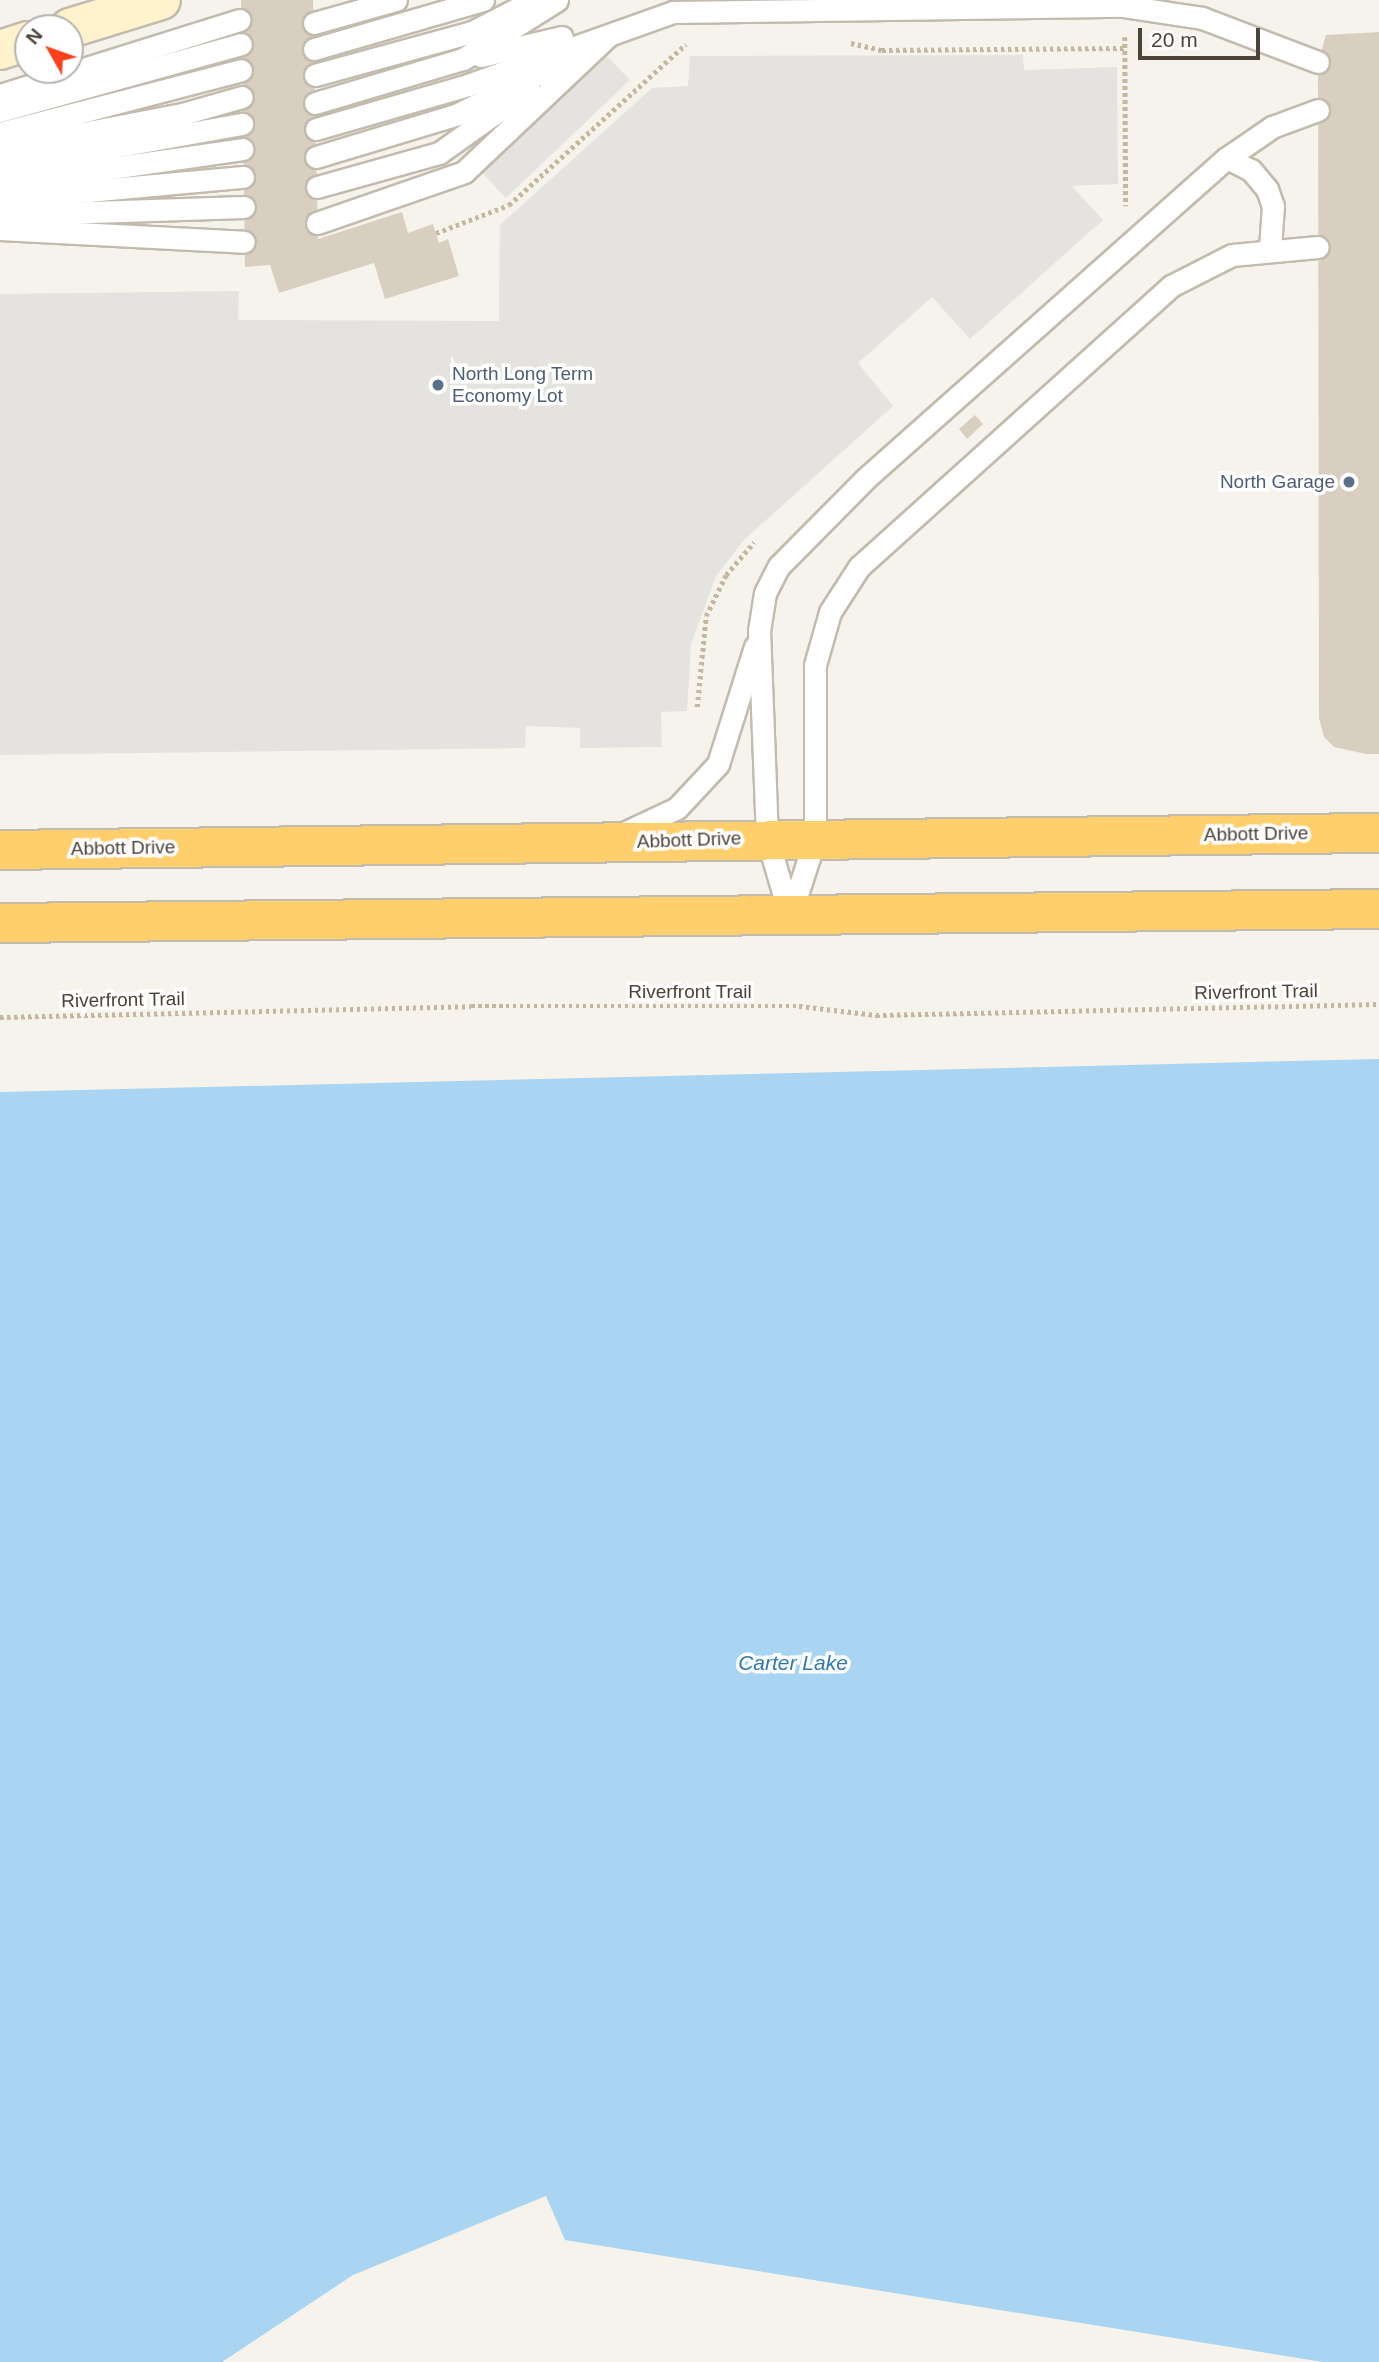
<!DOCTYPE html>
<style>
body{margin:0}
#map{position:relative;width:1379px;height:2362px;overflow:hidden;background:#f6f3ec;font-family:Arial,sans-serif}
div>[style]{position:absolute}
[style*='--x']{left:calc(var(--x)*1px);top:calc(var(--y)*1px);width:calc(var(--w)*1px);rotate:calc(var(--a)*1deg)}
.parking>*{inset:0;background:#e5e3e0}
.water>*{inset:0;background:#a9d4f2}
.building>*{inset:0;background:#d8cfc1}
.path>*{height:4.5px;margin-top:-2.25px;transform-origin:0;background:repeating-linear-gradient(90deg,#c4b79f 0 3.5px,transparent 0 7px)}
.roads{filter:drop-shadow(2px 0 #c2bbae) drop-shadow(-2px 0 #c2bbae) drop-shadow(0 2px #c2bbae) drop-shadow(0 -2px #c2bbae)}
.lane>*{height:21px;margin:-10.5px;padding:0 10.5px;transform-origin:10.5px;border-radius:10.5px;background:#fff}
.secondary>*{height:38px;margin:-19px;padding:0 19px;transform-origin:19px;border-radius:19px;background:#fff3cd}
.highway>*{height:38px;margin:-19px;padding:0 19px;transform-origin:19px;border-radius:19px;background:#ffcf6e}
.dots>*{width:19px;height:19px;translate:-50% -50%;box-sizing:border-box;border:4px solid #fff;border-radius:50%}
span{translate:-50% -50%;white-space:nowrap;text-align:center;line-height:1.15;-webkit-text-stroke:7px #fff;paint-order:stroke}
.service-label{font-size:19px;color:#4e5e75}
.left{translate:0 -50%;text-align:left}
.right{translate:-100% -50%;text-align:right}
.street-label{font-size:19px;color:#4b4439}
.water-label{font-size:21px;color:#2e7ab2;font-style:italic}
.north{position:absolute;left:14px;top:14px;width:70px;height:70px;box-sizing:border-box;background:#fff;border:2px solid #b7b4b0;border-radius:50%;rotate:310deg;font-size:19px;font-weight:700;line-height:28px;text-align:center;color:#4b4439}
.north::after{content:'';display:block;margin:auto;width:24px;height:32px;background:#fc3f1d;clip-path:polygon(50% 0,100% 100%,50% 72%,0 100%)}
.scale{position:absolute;left:1138px;top:28px;width:122px;height:32px;box-sizing:border-box;border:4px solid #4b4439;border-top:0;padding-left:9px;font-size:21px;line-height:24px;white-space:nowrap;color:#4b4439;-webkit-text-stroke:5px #fff;paint-order:stroke}
</style>
<div id="map">
<div class="parking">
<i style="clip-path:polygon(597px 46px,630px 80px,506px 198px,474px 164px)"></i>
<i style="clip-path:polygon(1023px 55px,1024px 70px,1117px 67px,1118px 184px,1072px 186px,1103px 220px,970px 339px,932px 297px,858px 363px,893px 406px,744px 540px,716px 576px,691px 644px,687px 711px,661px 712px,662px 747px,580px 748px,580px 728px,526px 726px,525px 748px,0 755px,0 294px,239px 291px,238px 320px,499px 321px,500px 225px,652px 88px,688px 86px,690px 56px)"></i>
</div>
<div class="water">
<i style="clip-path:polygon(1379px 1059px,1379px 2362px,1323px 2362px,565px 2240px,546px 2196px,353px 2275px,222px 2362px,0 2362px,0 1092px)"></i>
</div>
<div class="building">
<i style="clip-path:polygon(241px 0,313px 0,318px 239px,402px 212px,408px 233px,433px 224px,439px 243px,448px 239px,459px 276px,385px 299px,374px 263px,279px 293px,270px 265px,245px 267px)"></i>
<i style="clip-path:polygon(1379px 32px,1379px 754px,1366px 754px,1334px 747px,1324px 737px,1319px 718px,1318px 62px,1326px 35px)"></i>
<i style="clip-path:polygon(975px 415px,983px 424px,967px 439px,959px 429px)"></i>
</div>
<div class="path">
<i style="--x:1125;--y:37;--w:169;--a:89.7"></i>
<i style="--x:851;--y:43;--w:32;--a:13"></i>
<i style="--x:882;--y:50;--w:243;--a:-0.5"></i>
<i style="--x:436;--y:233;--w:78;--a:-21"></i>
<i style="--x:509;--y:205;--w:239;--a:-42.3"></i>
<i style="--x:697;--y:707;--w:91;--a:-84.4"></i>
<i style="--x:706;--y:616;--w:46;--a:-64"></i>
<i style="--x:726;--y:575;--w:43;--a:-49.7"></i>
<i style="--x:0;--y:1017;--w:471;--a:-1.3"></i>
<i style="--x:471;--y:1006;--w:328;--a:0"></i>
<i style="--x:799;--y:1006;--w:78;--a:6.7"></i>
<i style="--x:876;--y:1015;--w:503;--a:-1.25"></i>
</div>
<div class="roads">
<div class="lane">
<i style="--x:314;--y:23;--w:85;--a:-15.7"></i>
<i style="--x:314;--y:49;--w:176;--a:-16.2"></i>
<i style="--x:481;--y:56;--w:83;--a:-13.2"></i>
<i style="--x:315;--y:75;--w:163;--a:-15.3"></i>
<i style="--x:472;--y:32;--w:70;--a:-27.3"></i>
<i style="--x:0;--y:95;--w:251;--a:-17.4"></i>
<i style="--x:315;--y:103;--w:154;--a:-16.6"></i>
<i style="--x:463;--y:59;--w:111;--a:-32.1"></i>
<i style="--x:0;--y:111;--w:250;--a:-15.5"></i>
<i style="--x:316;--y:129;--w:158;--a:-16.1"></i>
<i style="--x:468;--y:85;--w:218;--a:-19.6"></i>
<i style="--x:673;--y:12;--w:451;--a:-0.8"></i>
<i style="--x:1124;--y:6;--w:79;--a:8.7"></i>
<i style="--x:1202;--y:18;--w:124;--a:20.8"></i>
<i style="--x:0;--y:133;--w:249;--a:-14.6"></i>
<i style="--x:0;--y:149;--w:185;--a:-10.9"></i>
<i style="--x:182;--y:114;--w:62;--a:-15.8"></i>
<i style="--x:316;--y:157;--w:148;--a:-16.8"></i>
<i style="--x:458;--y:114;--w:122;--a:-26.4"></i>
<i style="--x:1227;--y:158;--w:27;--a:27"></i>
<i style="--x:1251;--y:170;--w:25;--a:50"></i>
<i style="--x:1267;--y:189;--w:18;--a:71"></i>
<i style="--x:1273;--y:206;--w:42;--a:94.1"></i>
<i style="--x:0;--y:167;--w:246;--a:-10.1"></i>
<i style="--x:0;--y:184;--w:245;--a:-8.2"></i>
<i style="--x:317;--y:187;--w:127;--a:-15.6"></i>
<i style="--x:439;--y:153;--w:110;--a:-35.4"></i>
<i style="--x:0;--y:199;--w:244;--a:-5.2"></i>
<i style="--x:0;--y:215;--w:244;--a:-1.9"></i>
<i style="--x:317;--y:223;--w:156;--a:-19.1"></i>
<i style="--x:464;--y:172;--w:199;--a:-43.4"></i>
<i style="--x:0;--y:229;--w:244;--a:3"></i>
<i style="--x:626;--y:832;--w:56;--a:-25.2"></i>
<i style="--x:677;--y:808;--w:60;--a:-47"></i>
<i style="--x:718;--y:764;--w:123;--a:-72.5"></i>
<i style="--x:790;--y:916;--w:81;--a:-106.4"></i>
<i style="--x:767;--y:838;--w:207;--a:-92.2"></i>
<i style="--x:759;--y:631;--w:38;--a:-81"></i>
<i style="--x:765;--y:593;--w:30;--a:-63"></i>
<i style="--x:779;--y:566;--w:122;--a:-45.3"></i>
<i style="--x:865;--y:479;--w:484;--a:-41.6"></i>
<i style="--x:1227;--y:158;--w:55;--a:-34.6"></i>
<i style="--x:1272;--y:127;--w:49;--a:-20.3"></i>
<i style="--x:790;--y:916;--w:81;--a:-72"></i>
<i style="--x:815;--y:839;--w:174;--a:-90"></i>
<i style="--x:815;--y:665;--w:55;--a:-74.2"></i>
<i style="--x:830;--y:612;--w:54;--a:-57.2"></i>
<i style="--x:859;--y:567;--w:420;--a:-42"></i>
<i style="--x:1171;--y:286;--w:68;--a:-26.9"></i>
<i style="--x:1232;--y:255;--w:86;--a:-5.3"></i>
</div>
<div class="secondary">
<i style="--x:70;--y:28;--w:95;--a:-17.1"></i>
<i style="--x:0;--y:50;--w:29;--a:-18"></i>
</div>
<div class="highway">
<i style="--x:0;--y:850;--w:1379;--a:-0.71"></i>
<i style="--x:0;--y:923;--w:1379;--a:-0.58"></i>
</div>
</div>
<div class="dots">
<i style="left:438px;top:385px;background:#5c6f8a"></i>
<i style="left:1349px;top:482px;background:#5c6f8a"></i>
</div>
<div class="service-label">
<span class="left" style="left:452px;top:385px">North Long Term<br>Economy Lot</span>
<span class="right" style="left:1335px;top:482px">North Garage</span>
</div>
<div class="street-label">
<span style="left:1256px;top:834px;rotate:-1deg">Abbott Drive</span>
<span style="left:689px;top:840px;rotate:-2deg">Abbott Drive</span>
<span style="left:123px;top:848px;rotate:-1deg">Abbott Drive</span>
<span style="left:690px;top:992px">Riverfront Trail</span>
<span style="left:1256px;top:992px;rotate:-1deg">Riverfront Trail</span>
<span style="left:123px;top:1000px;rotate:-1deg">Riverfront Trail</span>
</div>
<div class="water-label">
<span style="left:793px;top:1663px">Carter Lake</span>
</div>
<div class="north">N</div>
<div class="scale">20 m</div>
</div>
